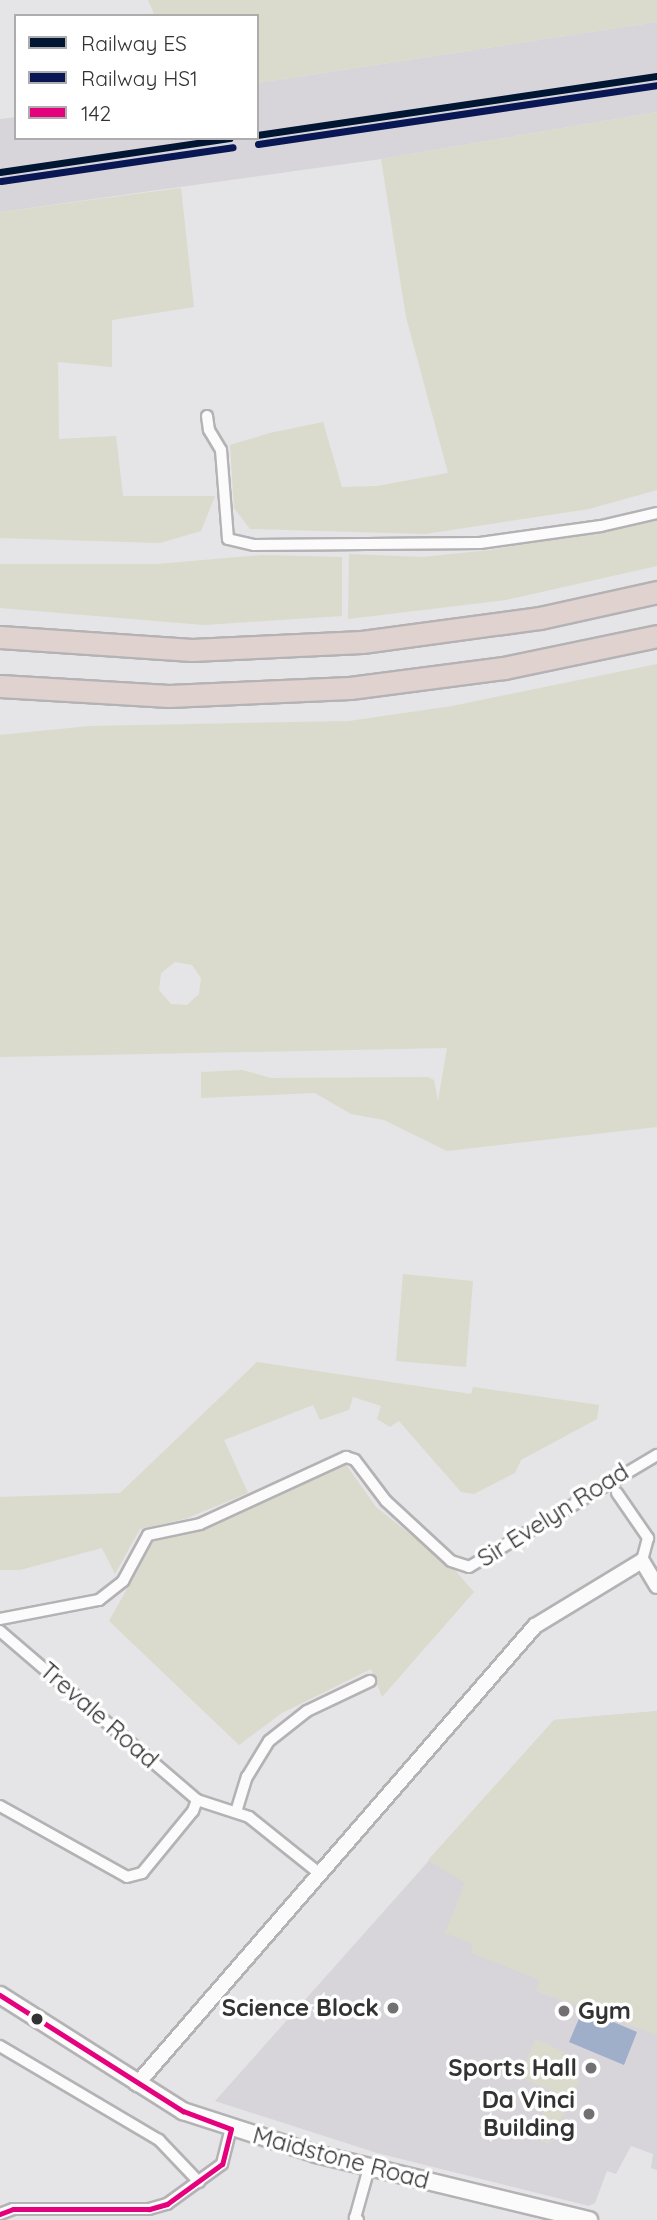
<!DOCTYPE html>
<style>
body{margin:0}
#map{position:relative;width:657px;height:2220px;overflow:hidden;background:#e5e4e6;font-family:Quicksand,sans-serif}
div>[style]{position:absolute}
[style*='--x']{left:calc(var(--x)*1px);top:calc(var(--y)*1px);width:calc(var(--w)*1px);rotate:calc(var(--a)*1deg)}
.built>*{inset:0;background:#d8d5da}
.green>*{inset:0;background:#dadbcd}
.water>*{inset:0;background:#9faec9}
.roads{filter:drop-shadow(2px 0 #b4b2b4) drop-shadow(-2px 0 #b4b2b4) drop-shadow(0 2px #b4b2b4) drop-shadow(0 -2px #b4b2b4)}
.minor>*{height:10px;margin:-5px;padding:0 5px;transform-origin:5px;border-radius:5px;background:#fbfbfb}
.tertiary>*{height:14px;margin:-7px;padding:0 7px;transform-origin:7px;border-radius:7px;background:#fbfbfb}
.secondary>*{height:16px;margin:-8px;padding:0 8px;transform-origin:8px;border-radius:8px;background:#fbfbfb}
.motorway>*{height:21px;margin:-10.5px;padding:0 10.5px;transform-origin:10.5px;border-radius:10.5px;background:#e0d2cf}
.bus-1>*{height:5px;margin:-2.5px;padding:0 2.5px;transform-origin:2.5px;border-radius:2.5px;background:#e5007d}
.rail-1>*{height:7px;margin:-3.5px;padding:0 3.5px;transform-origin:3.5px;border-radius:3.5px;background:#011633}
.rail-2>*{height:7px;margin:-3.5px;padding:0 3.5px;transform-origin:3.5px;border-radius:3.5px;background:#091855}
.dots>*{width:19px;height:19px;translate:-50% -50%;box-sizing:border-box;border:4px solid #fff;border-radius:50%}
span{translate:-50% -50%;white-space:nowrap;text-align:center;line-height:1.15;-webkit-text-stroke:7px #fff;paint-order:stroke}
.street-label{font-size:24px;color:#343334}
.poi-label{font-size:24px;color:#343334;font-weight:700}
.right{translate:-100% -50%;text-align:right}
.left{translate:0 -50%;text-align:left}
.legend{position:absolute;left:14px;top:14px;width:245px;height:126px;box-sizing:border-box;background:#fff;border:2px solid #aeadae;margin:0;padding:9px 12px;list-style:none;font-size:21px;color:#343334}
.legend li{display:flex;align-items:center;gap:14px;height:35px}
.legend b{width:35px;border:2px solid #aeadae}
</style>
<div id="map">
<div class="built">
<i style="clip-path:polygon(657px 22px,657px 112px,381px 159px,0 212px,0 119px,16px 117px,16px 138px,257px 138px,257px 83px)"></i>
<i style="clip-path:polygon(657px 1711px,657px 2170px,651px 2168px,653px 2154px,631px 2146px,616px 2174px,607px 2171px,595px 2203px,589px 2206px,377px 2153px,215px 2101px,554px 1720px)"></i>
</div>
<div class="green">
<i style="clip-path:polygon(148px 0,657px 0,657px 22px,257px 83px,257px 16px,155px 16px)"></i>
<i style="clip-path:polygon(657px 112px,657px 490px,589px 509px,425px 534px,250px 529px,234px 508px,230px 445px,270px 433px,323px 422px,342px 487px,377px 486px,448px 473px,406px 317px,381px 159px)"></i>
<i style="clip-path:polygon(181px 188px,194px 307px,112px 320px,112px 367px,58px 362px,59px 439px,116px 436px,123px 496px,215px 496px,201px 531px,160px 543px,0 538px,0 212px)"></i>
<i style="clip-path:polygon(657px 521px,657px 566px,506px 600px,348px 619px,349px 554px,423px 557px,490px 550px)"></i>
<i style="clip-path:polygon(263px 555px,342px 557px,342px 616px,204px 625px,0 608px,0 564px,157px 564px)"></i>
<i style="clip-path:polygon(evenodd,657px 664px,657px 1127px,447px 1151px,384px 1120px,351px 1114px,315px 1093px,201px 1098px,201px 1072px,242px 1070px,271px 1078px,428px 1077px,434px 1080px,438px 1101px,447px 1048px,0 1057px,0 735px,89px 726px,349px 721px,452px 706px,657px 664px,175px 962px,192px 965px,201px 978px,199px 994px,187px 1005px,171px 1004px,159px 990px,161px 973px,175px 962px)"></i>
<i style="clip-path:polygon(403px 1274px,473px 1281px,466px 1367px,396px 1361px)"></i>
<i style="clip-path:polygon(257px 1362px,471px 1394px,473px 1387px,599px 1405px,597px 1419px,521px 1460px,515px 1473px,474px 1494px,461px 1492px,399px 1421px,390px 1427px,377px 1419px,381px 1406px,353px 1397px,349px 1410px,320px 1420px,313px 1405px,224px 1440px,248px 1493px,185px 1519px,140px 1529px,115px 1574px,102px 1548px,20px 1570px,0 1570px,0 1497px,120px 1493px)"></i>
<i style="clip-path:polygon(345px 1463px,376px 1507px,454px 1569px,474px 1592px,382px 1697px,371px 1669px,282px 1713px,239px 1745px,109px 1621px,153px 1542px,222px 1522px)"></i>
<i style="clip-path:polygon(657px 1711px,657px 2035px,536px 1991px,540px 1980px,471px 1953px,473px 1944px,445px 1933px,465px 1883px,428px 1860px,554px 1720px)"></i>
<i style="clip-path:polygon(535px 2039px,565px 2052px,558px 2070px,580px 2080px,549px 2144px,534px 2138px,552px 2091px,524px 2079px,526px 2074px,522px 2072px)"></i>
</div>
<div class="water">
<i style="clip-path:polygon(583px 2009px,637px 2032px,624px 2065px,569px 2042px)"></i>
</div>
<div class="roads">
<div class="minor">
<i style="--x:207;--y:416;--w:14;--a:82"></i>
<i style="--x:209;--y:430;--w:23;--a:59"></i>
<i style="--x:221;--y:450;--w:89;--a:85.5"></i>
<i style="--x:228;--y:539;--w:27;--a:13"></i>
<i style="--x:254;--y:545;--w:226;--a:-0.5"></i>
<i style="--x:480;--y:543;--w:122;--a:-8"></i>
<i style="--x:601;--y:526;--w:57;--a:-13.1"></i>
<i style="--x:617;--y:1493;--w:55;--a:55.4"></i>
<i style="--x:648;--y:1538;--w:24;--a:105"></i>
<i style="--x:0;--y:1619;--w:101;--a:-10.9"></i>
<i style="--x:99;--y:1600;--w:31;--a:-38"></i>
<i style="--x:123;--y:1581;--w:52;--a:-61.5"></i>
<i style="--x:148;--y:1535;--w:53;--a:-11.9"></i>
<i style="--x:200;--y:1524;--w:161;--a:-24.7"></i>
<i style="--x:346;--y:1457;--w:9;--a:18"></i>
<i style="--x:355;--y:1460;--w:51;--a:52.9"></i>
<i style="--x:386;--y:1501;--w:88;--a:42.7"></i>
<i style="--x:451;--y:1561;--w:19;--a:18"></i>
<i style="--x:469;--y:1567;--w:219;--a:-30.8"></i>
<i style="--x:0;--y:1631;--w:260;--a:40.6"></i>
<i style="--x:197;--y:1800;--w:55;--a:18.1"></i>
<i style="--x:249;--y:1817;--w:90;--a:38.7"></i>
<i style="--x:0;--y:1806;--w:145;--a:29.2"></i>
<i style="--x:127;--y:1877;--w:16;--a:-15"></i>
<i style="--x:142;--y:1873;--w:80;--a:-50.6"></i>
<i style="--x:193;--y:1811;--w:12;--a:-70"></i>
<i style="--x:236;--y:1812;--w:37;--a:-73"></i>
<i style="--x:247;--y:1777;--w:42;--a:-58.6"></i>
<i style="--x:269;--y:1741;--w:48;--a:-38.3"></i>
<i style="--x:307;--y:1711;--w:70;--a:-25.5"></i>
<i style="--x:0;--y:2046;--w:185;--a:30.6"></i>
<i style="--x:159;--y:2140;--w:58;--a:46.4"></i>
<i style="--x:0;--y:2214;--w:14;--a:-21"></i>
<i style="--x:13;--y:2209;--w:136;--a:0"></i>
<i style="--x:149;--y:2209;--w:19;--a:-16"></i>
<i style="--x:167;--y:2204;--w:68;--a:-36"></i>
<i style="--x:222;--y:2164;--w:36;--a:-76"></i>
<i style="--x:358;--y:2220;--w:4;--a:-146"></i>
<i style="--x:355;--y:2218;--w:52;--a:-74.4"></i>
</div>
<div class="tertiary">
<i style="--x:137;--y:2084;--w:607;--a:-49.01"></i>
<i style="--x:535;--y:1626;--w:125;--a:-31.3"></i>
<i style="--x:642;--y:1561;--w:29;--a:59"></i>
</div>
<div class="secondary">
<i style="--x:0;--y:1995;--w:217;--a:32.4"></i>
<i style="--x:183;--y:2111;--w:140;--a:17.9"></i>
<i style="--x:316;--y:2154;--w:281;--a:13.6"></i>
</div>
<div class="motorway">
<i style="--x:0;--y:637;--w:192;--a:3.9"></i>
<i style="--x:192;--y:650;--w:170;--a:-2.7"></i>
<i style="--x:362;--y:642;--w:180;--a:-7.7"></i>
<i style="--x:540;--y:618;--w:120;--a:-12.5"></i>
<i style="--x:0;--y:686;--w:169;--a:3.4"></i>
<i style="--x:169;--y:696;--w:181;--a:-2.5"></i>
<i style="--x:350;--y:688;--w:155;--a:-7.4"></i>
<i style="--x:504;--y:668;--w:156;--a:-11.8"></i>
</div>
</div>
<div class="bus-1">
<i style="--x:0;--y:1995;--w:217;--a:32.4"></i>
<i style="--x:183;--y:2111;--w:51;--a:20.6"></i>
<i style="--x:231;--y:2129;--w:36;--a:104"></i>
<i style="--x:222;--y:2164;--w:68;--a:144"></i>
<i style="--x:167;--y:2204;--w:19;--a:164"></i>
<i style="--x:149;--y:2209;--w:136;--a:180"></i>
<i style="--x:13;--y:2209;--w:14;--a:159"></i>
</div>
<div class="rail-1">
<i style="--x:257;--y:135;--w:404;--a:-8.4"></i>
<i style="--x:0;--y:172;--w:232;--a:-8.4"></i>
</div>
<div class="rail-2">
<i style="--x:258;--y:144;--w:403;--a:-8.4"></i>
<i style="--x:1;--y:181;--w:234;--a:-8.3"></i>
</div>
<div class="dots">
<i style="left:393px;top:2008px;background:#727172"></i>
<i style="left:564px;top:2011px;background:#727172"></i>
<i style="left:37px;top:2019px;background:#343334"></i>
<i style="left:591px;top:2068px;background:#727172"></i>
<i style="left:589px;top:2114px;background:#727172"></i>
</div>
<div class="street-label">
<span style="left:553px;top:1515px;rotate:-32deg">Sir Evelyn Road</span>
<span style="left:99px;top:1715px;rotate:41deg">Trevale Road</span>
<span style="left:341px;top:2158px;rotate:15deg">Maidstone Road</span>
</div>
<div class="poi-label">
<span class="right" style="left:379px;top:2008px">Science Block</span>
<span class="left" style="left:578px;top:2011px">Gym</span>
<span class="right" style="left:577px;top:2068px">Sports Hall</span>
<span class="right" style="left:575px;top:2114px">Da Vinci<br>Building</span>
</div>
<ul class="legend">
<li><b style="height:9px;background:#011633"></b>Railway ES</li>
<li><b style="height:9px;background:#091855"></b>Railway HS1</li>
<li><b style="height:9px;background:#e5007d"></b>142</li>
</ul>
</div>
